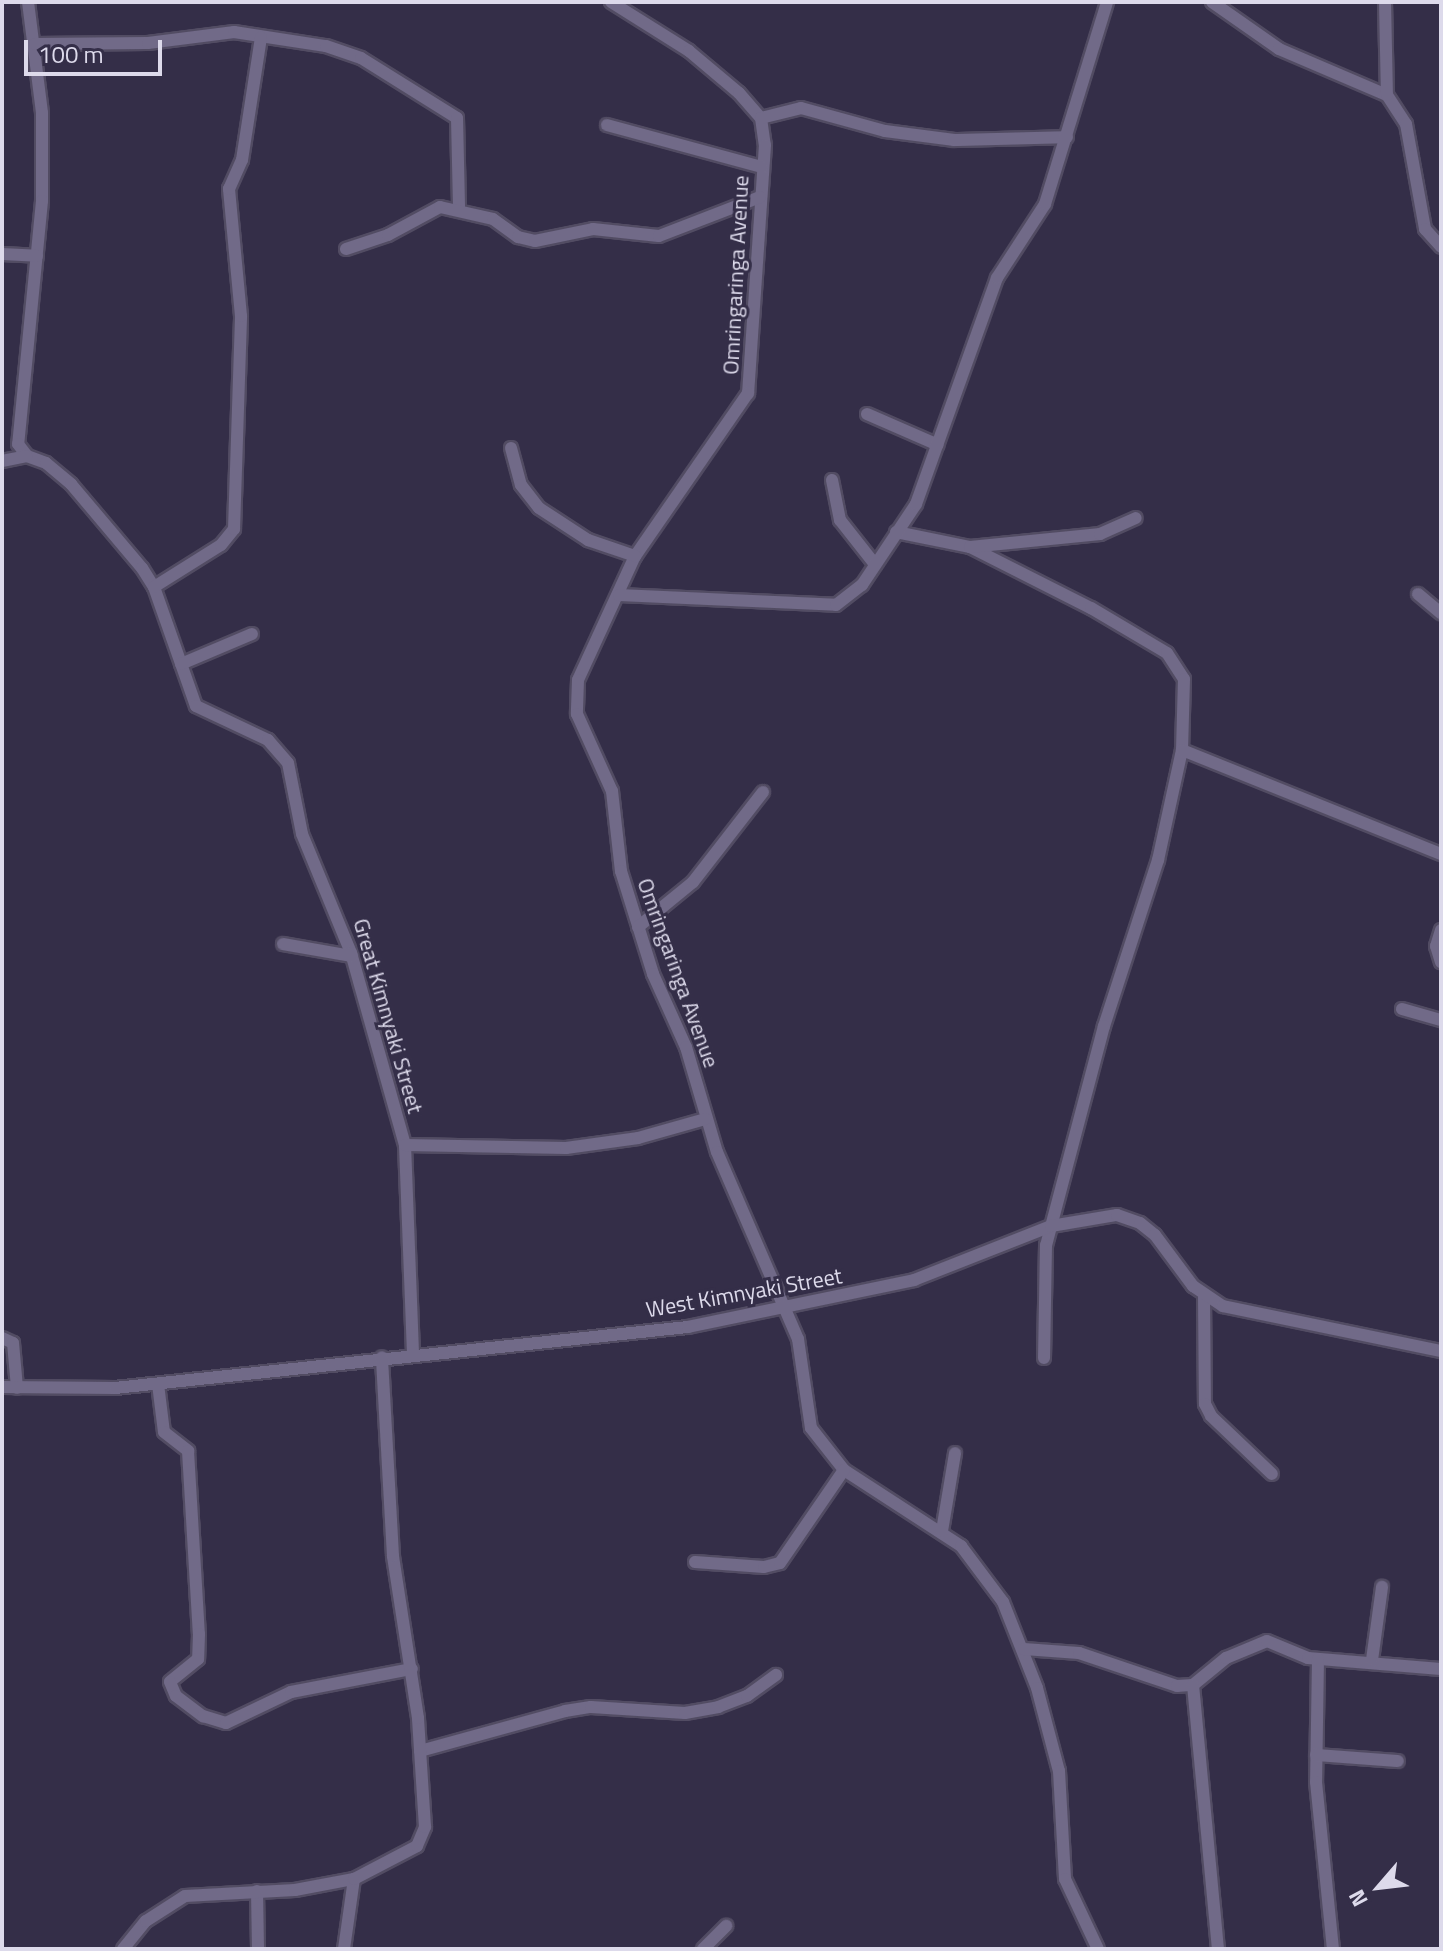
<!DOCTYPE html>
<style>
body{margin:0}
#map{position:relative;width:1443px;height:1951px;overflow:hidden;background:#342e48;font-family:"Titillium Web",sans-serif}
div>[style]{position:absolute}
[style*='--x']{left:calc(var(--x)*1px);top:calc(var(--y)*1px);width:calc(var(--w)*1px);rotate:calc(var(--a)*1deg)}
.roads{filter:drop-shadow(2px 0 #524c63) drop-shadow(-2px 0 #524c63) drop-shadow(0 2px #524c63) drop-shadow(0 -2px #524c63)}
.minor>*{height:12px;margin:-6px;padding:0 6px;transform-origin:6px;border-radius:6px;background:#716a88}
span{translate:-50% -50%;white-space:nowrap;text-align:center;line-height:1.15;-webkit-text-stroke:6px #342e48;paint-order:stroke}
.street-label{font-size:22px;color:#dddaeb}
.frame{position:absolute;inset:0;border:4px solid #dddaeb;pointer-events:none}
.north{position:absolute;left:1339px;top:1847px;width:80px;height:80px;-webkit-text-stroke:6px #342e48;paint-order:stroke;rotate:242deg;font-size:22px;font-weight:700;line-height:32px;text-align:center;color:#dddaeb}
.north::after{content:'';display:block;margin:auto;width:28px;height:36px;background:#dddaeb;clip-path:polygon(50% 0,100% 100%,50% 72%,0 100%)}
.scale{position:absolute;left:24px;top:40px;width:138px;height:36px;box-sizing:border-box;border:4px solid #dddaeb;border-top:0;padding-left:10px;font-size:24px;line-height:28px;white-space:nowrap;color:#dddaeb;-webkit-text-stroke:6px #342e48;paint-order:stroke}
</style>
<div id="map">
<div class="roads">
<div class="minor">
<i style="--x:28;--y:2;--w:112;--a:82.8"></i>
<i style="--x:42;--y:113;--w:88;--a:90"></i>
<i style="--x:42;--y:201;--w:244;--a:95.6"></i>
<i style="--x:18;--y:444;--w:15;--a:53"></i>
<i style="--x:27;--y:456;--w:20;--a:20"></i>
<i style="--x:46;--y:463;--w:33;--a:40"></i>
<i style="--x:71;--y:484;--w:110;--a:49.8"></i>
<i style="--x:142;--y:568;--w:22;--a:58"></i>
<i style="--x:154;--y:587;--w:126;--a:70.6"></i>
<i style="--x:196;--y:706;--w:80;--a:25.3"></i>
<i style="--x:268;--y:740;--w:30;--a:49"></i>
<i style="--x:288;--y:763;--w:72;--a:78.8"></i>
<i style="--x:302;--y:834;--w:129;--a:67.6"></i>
<i style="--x:351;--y:953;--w:199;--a:74.3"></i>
<i style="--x:405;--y:1145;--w:210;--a:87.8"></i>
<i style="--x:611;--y:2;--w:92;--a:32.1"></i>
<i style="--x:689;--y:51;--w:65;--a:40"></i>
<i style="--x:739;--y:93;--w:33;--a:49"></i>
<i style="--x:761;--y:118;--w:27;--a:82"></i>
<i style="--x:765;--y:145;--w:249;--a:93.9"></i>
<i style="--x:748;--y:393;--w:198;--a:124.7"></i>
<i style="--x:635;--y:556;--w:136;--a:114.7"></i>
<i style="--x:578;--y:680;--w:34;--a:92"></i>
<i style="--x:577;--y:714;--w:85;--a:65.6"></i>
<i style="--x:612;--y:791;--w:81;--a:83.6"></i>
<i style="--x:621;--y:871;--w:108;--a:72.7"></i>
<i style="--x:653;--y:974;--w:80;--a:65.7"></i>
<i style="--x:686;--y:1047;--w:109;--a:73.6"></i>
<i style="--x:717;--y:1152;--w:204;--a:66.6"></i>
<i style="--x:798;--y:1339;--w:90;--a:81.7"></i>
<i style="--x:811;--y:1428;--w:53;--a:51.8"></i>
<i style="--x:844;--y:1470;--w:140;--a:33"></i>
<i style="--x:961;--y:1546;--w:70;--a:53.1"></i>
<i style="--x:1003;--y:1602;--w:92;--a:68.4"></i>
<i style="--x:1037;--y:1688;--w:86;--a:75.2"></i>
<i style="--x:1059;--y:1771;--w:108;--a:86.8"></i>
<i style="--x:1065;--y:1879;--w:77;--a:64.8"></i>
<i style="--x:1212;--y:2;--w:82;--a:35"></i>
<i style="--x:1279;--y:49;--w:117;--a:23.1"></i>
<i style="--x:1387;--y:95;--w:35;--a:57"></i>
<i style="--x:1406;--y:124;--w:107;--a:79.7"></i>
<i style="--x:1425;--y:229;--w:24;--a:48"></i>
<i style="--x:1385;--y:2;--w:93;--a:88.8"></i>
<i style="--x:35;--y:44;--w:113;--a:-0.5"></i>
<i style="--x:148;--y:43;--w:87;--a:-7.3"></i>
<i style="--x:234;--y:32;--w:93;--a:8.7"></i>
<i style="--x:326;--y:46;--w:37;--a:19"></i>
<i style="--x:361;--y:58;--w:113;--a:32"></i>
<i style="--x:457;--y:118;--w:91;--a:88.7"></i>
<i style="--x:761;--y:118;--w:41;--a:-14"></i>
<i style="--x:801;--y:108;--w:87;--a:15.3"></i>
<i style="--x:885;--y:131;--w:70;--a:7.4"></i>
<i style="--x:954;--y:140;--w:113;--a:-1.5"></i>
<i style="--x:607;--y:125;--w:161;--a:15.2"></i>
<i style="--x:346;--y:249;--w:44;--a:-18.4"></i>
<i style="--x:388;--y:235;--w:59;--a:-28.3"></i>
<i style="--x:440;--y:207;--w:54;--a:12.8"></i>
<i style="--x:493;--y:219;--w:31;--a:36"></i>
<i style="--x:518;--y:237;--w:17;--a:13"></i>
<i style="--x:535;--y:241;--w:59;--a:-11.7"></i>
<i style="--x:593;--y:229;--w:66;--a:6.1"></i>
<i style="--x:659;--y:236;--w:108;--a:-21.1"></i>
<i style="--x:2;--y:254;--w:35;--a:3"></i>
<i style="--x:867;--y:414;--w:77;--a:23.6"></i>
<i style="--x:511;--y:448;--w:38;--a:75"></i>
<i style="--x:521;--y:485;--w:29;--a:52"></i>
<i style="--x:539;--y:508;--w:59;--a:33.1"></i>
<i style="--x:588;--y:540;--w:50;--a:18.8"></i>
<i style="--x:2;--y:461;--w:25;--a:-11"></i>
<i style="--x:832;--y:480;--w:41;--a:78.7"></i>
<i style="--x:840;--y:520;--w:55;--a:51.7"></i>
<i style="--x:896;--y:532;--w:76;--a:11.5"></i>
<i style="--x:970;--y:547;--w:136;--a:26.8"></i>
<i style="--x:1091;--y:608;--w:88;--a:30.6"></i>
<i style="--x:1167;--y:653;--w:31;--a:57"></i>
<i style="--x:1184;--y:679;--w:71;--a:91.6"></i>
<i style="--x:1182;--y:750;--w:113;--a:102.3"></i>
<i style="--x:1158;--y:860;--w:175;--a:108"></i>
<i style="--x:1104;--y:1026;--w:227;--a:104.8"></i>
<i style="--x:1046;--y:1245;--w:113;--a:91"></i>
<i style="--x:970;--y:547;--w:131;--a:-5.7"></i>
<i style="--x:1100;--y:534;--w:39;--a:-24"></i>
<i style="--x:154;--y:587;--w:79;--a:-32.1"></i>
<i style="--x:221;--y:545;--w:21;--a:-51"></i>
<i style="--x:234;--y:529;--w:213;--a:-88.1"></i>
<i style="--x:241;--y:316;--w:128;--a:-95.4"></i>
<i style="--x:229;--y:189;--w:32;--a:-66"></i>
<i style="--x:242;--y:160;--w:124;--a:-81.2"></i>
<i style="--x:1418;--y:594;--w:30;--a:40"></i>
<i style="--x:619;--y:595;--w:217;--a:2.6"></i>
<i style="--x:836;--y:605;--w:33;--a:-38"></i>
<i style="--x:862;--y:585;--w:97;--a:-56.3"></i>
<i style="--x:916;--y:504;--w:240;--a:-70.3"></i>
<i style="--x:997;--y:278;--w:88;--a:-57"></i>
<i style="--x:1045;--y:204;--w:211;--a:-72.9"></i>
<i style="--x:181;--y:664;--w:77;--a:-22.9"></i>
<i style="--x:1182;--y:750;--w:279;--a:21.9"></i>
<i style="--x:638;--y:927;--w:71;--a:-39.3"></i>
<i style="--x:693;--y:882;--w:114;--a:-52.1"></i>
<i style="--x:1441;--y:930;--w:17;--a:107"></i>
<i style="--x:1436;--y:946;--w:17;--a:73"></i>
<i style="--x:283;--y:944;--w:70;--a:9.9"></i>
<i style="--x:1402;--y:1009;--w:41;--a:15.8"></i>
<i style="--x:405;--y:1145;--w:161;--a:1.1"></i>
<i style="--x:566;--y:1148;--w:73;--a:-7.9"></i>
<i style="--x:638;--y:1138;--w:70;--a:-15.8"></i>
<i style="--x:1204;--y:1296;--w:108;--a:89.5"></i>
<i style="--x:1205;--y:1404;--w:13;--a:63"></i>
<i style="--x:1211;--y:1416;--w:84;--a:43.6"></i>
<i style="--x:2;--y:1338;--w:12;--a:24"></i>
<i style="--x:13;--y:1343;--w:45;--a:84.9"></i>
<i style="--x:158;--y:1384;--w:48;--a:82.9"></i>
<i style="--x:164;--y:1432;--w:31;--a:38"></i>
<i style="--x:188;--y:1451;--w:183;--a:86.6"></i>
<i style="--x:199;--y:1634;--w:25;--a:92"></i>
<i style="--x:198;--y:1659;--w:36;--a:141"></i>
<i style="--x:170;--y:1682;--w:15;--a:67"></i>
<i style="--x:176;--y:1696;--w:34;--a:37"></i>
<i style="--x:203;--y:1716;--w:24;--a:17"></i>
<i style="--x:226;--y:1723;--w:72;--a:-25.5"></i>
<i style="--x:291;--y:1692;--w:123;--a:-10.8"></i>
<i style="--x:2;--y:1387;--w:113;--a:0.5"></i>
<i style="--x:115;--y:1388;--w:576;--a:-6.08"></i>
<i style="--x:688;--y:1327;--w:231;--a:-11.7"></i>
<i style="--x:914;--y:1280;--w:147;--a:-21.5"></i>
<i style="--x:1051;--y:1226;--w:67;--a:-9.5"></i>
<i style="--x:1117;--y:1215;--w:24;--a:19"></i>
<i style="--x:1140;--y:1223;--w:19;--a:39"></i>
<i style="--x:1155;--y:1235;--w:64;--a:53.3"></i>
<i style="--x:1193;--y:1286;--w:36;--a:34"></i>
<i style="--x:1223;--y:1306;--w:223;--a:11.7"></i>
<i style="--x:942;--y:1531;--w:79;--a:-80.5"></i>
<i style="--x:695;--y:1562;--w:69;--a:4.1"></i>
<i style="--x:764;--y:1567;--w:16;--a:-14"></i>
<i style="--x:780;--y:1563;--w:113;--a:-55.5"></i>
<i style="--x:1024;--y:1649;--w:55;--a:4.2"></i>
<i style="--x:1079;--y:1653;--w:103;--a:18.6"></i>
<i style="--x:1177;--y:1686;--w:16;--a:-4"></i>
<i style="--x:1193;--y:1685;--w:43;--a:-39.3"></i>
<i style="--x:1226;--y:1658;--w:44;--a:-22.5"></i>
<i style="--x:1267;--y:1641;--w:44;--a:22.5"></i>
<i style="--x:1308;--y:1658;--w:133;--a:4.7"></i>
<i style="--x:1318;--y:1659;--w:123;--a:90.9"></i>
<i style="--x:1316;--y:1782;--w:168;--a:84.2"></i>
<i style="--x:1372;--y:1660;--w:74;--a:-82.2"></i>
<i style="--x:1193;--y:1685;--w:265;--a:84.6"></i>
<i style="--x:420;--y:1751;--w:150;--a:-15.4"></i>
<i style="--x:565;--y:1711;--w:26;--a:-9"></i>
<i style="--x:591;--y:1707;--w:94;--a:3.7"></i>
<i style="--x:685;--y:1713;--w:34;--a:-10"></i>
<i style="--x:718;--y:1707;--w:31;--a:-21"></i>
<i style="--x:747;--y:1696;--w:36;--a:-36"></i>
<i style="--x:1316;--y:1755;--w:82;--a:4.2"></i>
<i style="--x:257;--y:1891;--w:58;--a:89"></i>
<i style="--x:123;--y:1949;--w:36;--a:-51"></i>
<i style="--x:146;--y:1921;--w:46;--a:-32.7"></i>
<i style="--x:185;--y:1896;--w:110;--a:-3.1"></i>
<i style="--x:295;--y:1890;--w:60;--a:-10.6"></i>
<i style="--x:344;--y:1949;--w:71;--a:-81.9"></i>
<i style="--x:354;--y:1879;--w:71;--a:-27.6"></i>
<i style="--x:417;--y:1846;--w:21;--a:-67"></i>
<i style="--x:425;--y:1827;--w:109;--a:-93.7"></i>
<i style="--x:418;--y:1718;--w:164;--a:-98.8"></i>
<i style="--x:393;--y:1556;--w:199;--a:-93.2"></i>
<i style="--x:703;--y:1949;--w:33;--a:-45"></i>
</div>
</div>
<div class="street-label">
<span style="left:736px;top:275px;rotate:-87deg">Omringaringa Avenue</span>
<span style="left:678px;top:973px;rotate:70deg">Omringaringa Avenue</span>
<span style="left:388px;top:1016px;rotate:74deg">Great Kimnyaki Street</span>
<span style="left:744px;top:1293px;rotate:-10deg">West Kimnyaki Street</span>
</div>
<div class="frame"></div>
<div class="north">N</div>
<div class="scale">100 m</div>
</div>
